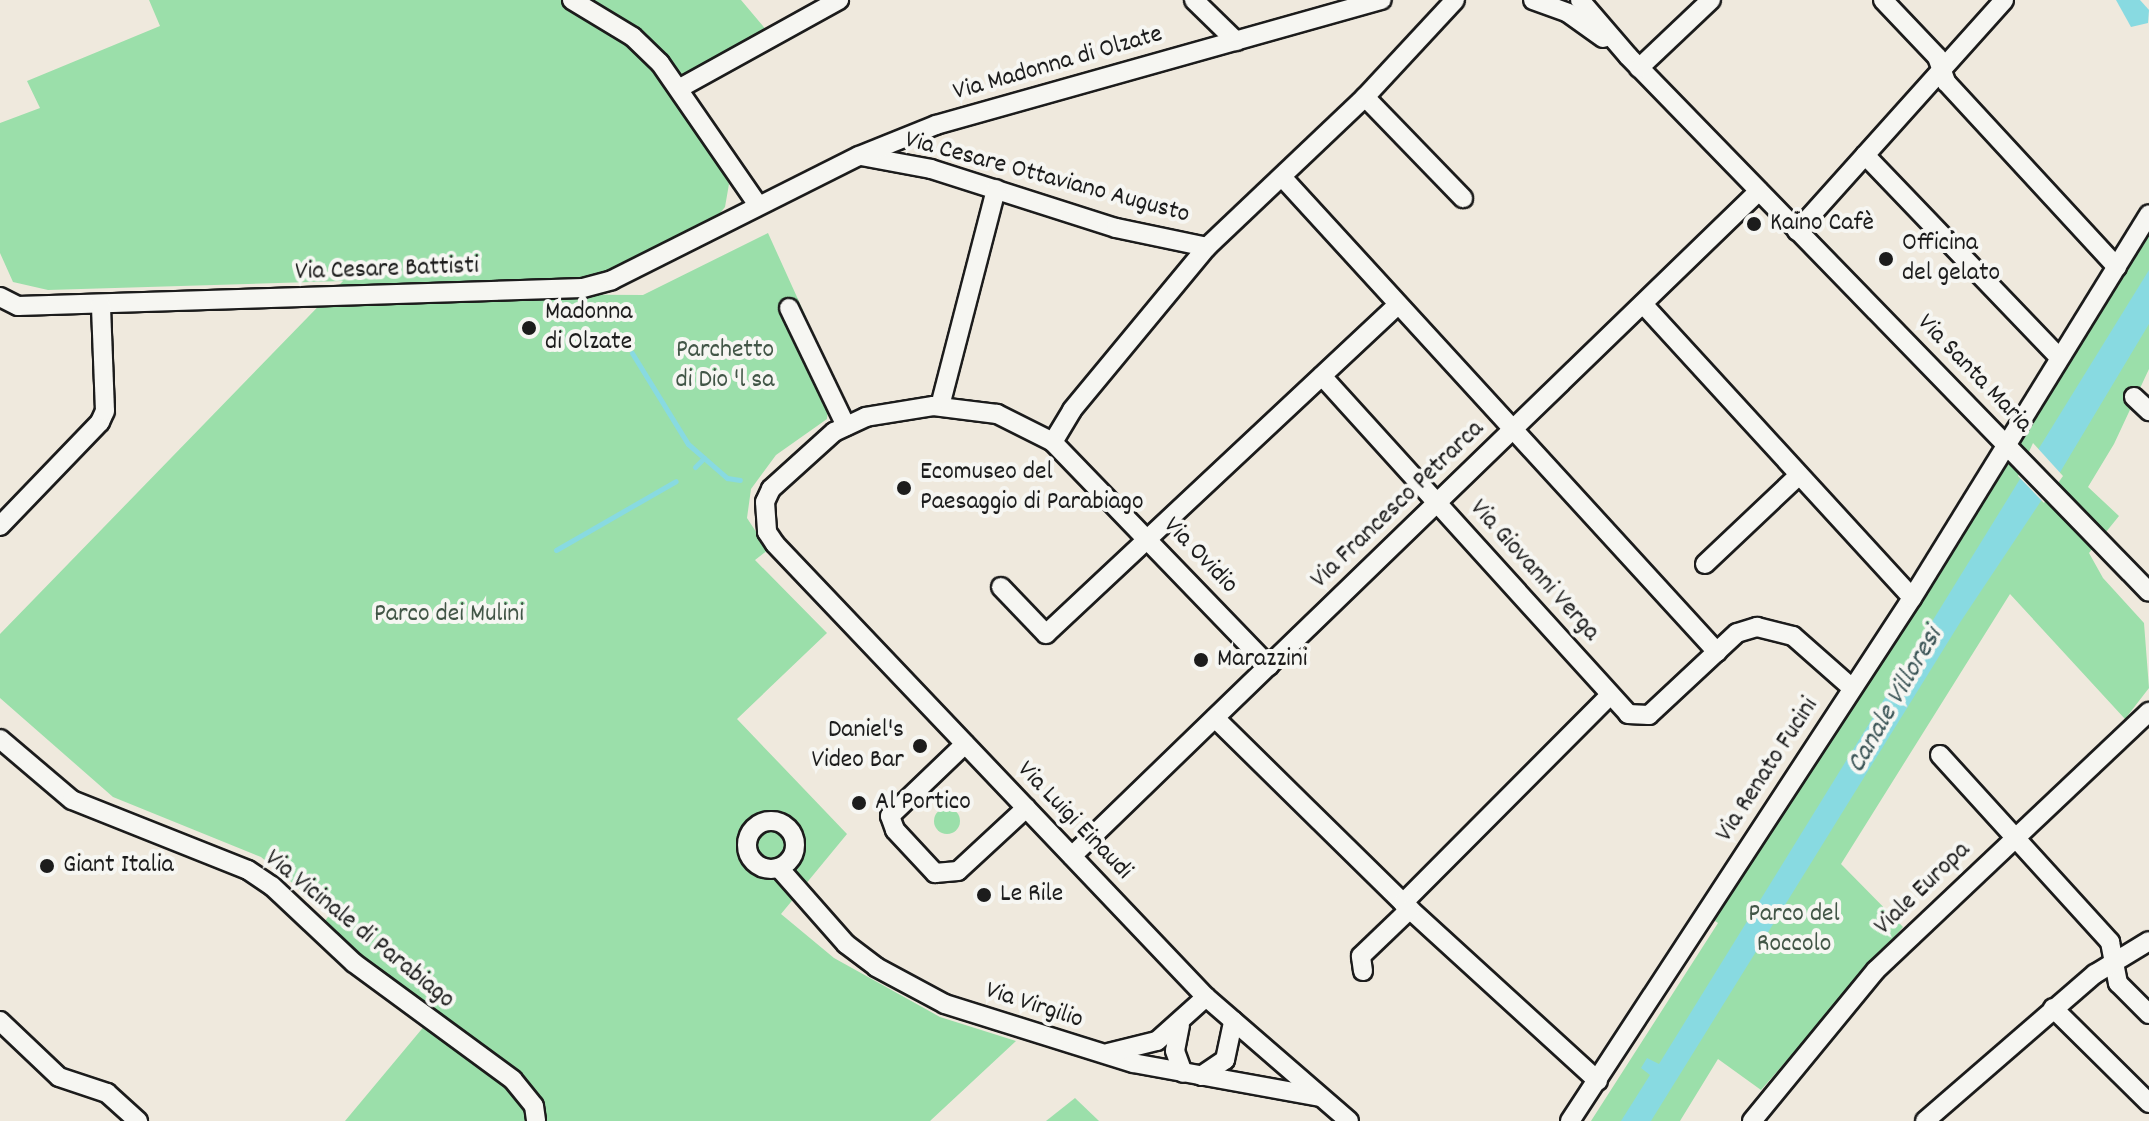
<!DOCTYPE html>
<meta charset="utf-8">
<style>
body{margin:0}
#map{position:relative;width:2149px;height:1121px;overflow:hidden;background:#efe9dd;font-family:Dekko,sans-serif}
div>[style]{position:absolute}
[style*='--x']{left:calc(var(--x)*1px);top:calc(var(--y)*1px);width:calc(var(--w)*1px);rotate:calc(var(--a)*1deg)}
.green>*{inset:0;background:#9bdfaa}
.round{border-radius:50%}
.water>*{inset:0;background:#88dae1}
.pier>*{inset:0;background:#efe9dd}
.stream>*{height:5px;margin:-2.5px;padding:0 2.5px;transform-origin:2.5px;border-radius:2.5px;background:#88dae1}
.roads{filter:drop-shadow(2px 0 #1c1c1c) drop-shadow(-2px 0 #1c1c1c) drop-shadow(0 2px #1c1c1c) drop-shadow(0 -2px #1c1c1c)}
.minor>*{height:18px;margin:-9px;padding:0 9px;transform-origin:9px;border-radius:9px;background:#f6f6f2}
.minor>.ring{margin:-9px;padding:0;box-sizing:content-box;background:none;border:18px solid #f6f6f2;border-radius:50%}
.dots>*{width:22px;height:22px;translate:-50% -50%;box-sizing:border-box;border:4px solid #f6f6f2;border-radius:50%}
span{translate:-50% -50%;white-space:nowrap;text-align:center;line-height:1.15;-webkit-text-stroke:8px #f6f6f2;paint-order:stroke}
.street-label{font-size:26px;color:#1c1c1c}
.poi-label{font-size:26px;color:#1c1c1c}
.left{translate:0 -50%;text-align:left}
.right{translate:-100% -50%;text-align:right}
.park-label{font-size:26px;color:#425647}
.water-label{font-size:28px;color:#3c5557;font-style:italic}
</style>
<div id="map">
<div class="green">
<i style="clip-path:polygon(149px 0,741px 0,773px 38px,679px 98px,729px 184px,725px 207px,712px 223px,608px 273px,471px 294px,643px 295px,768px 233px,806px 317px,788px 323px,828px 409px,827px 419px,776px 455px,751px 489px,747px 518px,768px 550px,755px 560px,827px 633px,737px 719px,847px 834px,781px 914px,834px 958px,940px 1017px,1016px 1041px,930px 1121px,345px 1121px,431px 1018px,341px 942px,325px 921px,330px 914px,261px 857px,113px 797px,0 698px,0 634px,343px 281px,48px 290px,13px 282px,0 253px,0 123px,40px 108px,27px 81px,160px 26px)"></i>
<i style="clip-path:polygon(2149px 228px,2149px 369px,2114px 444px,2088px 487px,2119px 516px,2089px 553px,2103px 578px,2144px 623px,2149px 688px,2125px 719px,2010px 594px,1841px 864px,1903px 927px,1761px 1090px,1718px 1059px,1680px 1121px,1591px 1121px,1718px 923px,1712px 919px)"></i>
<i class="round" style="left:934px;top:808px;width:26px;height:26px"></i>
<i style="clip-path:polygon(1075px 1098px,1099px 1121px,1046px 1121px)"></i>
</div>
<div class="water">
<i style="clip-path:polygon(2116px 0,2140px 0,2149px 10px,2148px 23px,2131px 27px)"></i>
<i style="clip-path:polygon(2149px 270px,2149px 324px,2059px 474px,1961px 621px,1651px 1121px,1621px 1121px,1650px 1075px,1641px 1068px,1647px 1058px,1659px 1064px)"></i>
</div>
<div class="pier">
<i style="clip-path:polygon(2033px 443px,2063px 476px,2044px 503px,2018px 476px)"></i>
</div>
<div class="stream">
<i style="--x:632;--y:353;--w:107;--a:58.4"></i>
<i style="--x:688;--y:444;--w:52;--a:41.1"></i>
<i style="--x:727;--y:478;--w:13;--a:9"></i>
<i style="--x:695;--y:467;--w:13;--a:-45"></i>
<i style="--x:556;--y:550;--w:138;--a:-29.9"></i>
</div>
<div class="roads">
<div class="minor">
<i style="--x:572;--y:0;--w:71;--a:31.2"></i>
<i style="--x:633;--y:37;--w:37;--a:44"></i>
<i style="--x:660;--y:63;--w:173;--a:55.4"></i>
<i style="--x:1194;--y:0;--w:59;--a:44.3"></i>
<i style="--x:1533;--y:0;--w:37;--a:20"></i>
<i style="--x:1568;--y:13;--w:43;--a:35.5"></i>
<i style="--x:1580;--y:0;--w:74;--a:49.4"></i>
<i style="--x:1628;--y:56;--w:747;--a:45.81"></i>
<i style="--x:1883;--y:0;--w:79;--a:46.5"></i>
<i style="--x:1937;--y:57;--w:27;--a:70"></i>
<i style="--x:1946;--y:82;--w:252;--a:47.3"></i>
<i style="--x:1639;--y:68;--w:99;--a:-43.4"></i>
<i style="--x:680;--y:88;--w:182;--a:-29"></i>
<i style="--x:1365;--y:97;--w:141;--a:45.9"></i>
<i style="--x:1865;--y:155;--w:281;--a:46.2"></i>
<i style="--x:861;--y:156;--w:71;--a:10.5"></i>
<i style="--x:931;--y:169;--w:194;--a:17.7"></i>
<i style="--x:1116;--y:228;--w:93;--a:11.8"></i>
<i style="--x:1207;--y:247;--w:218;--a:-43.5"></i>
<i style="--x:1365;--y:97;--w:132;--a:-47.1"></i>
<i style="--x:1283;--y:178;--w:643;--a:47.52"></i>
<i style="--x:1797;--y:231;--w:310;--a:-48.1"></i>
<i style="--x:0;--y:297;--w:20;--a:27"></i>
<i style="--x:18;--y:306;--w:565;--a:-1.82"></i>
<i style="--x:583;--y:288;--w:30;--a:-15"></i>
<i style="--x:612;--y:280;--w:276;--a:-26.7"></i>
<i style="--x:859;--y:156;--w:83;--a:-21.9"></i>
<i style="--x:936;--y:125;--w:463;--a:-15.7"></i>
<i style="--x:1643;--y:304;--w:398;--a:47.5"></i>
<i style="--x:789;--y:308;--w:131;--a:64.2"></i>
<i style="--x:1322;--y:376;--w:456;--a:47.8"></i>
<i style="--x:1628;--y:714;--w:21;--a:3"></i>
<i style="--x:1649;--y:715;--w:120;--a:-43"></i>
<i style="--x:1737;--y:633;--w:21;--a:-17"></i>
<i style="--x:1757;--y:627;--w:37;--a:14"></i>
<i style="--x:1793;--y:636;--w:79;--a:41.4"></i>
<i style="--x:2134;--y:397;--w:21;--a:43"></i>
<i style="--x:940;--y:406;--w:224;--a:-75.5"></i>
<i style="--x:1053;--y:442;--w:37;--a:-59"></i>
<i style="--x:1072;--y:410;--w:212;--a:-50.4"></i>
<i style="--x:0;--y:526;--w:144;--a:-46.1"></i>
<i style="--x:100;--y:422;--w:12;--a:-66"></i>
<i style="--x:105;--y:411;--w:106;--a:-92.2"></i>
<i style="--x:1705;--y:564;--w:129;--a:-43.4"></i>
<i style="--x:1001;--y:587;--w:65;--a:46.2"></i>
<i style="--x:1046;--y:634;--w:482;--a:-43.1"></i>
<i style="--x:1269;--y:666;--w:311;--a:-134"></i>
<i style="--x:1053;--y:442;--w:63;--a:-153.4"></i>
<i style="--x:997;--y:414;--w:64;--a:-172.9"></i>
<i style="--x:933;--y:406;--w:68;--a:170.7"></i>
<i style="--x:866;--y:417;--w:35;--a:155"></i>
<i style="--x:834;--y:432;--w:85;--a:137.9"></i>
<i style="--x:771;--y:489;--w:14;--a:115"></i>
<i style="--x:765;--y:502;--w:30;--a:86"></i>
<i style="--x:767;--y:532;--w:14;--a:56"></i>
<i style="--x:775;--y:544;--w:625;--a:46.43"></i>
<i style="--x:1206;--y:997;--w:189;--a:40.9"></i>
<i style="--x:1215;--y:718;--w:264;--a:44.5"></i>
<i style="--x:1403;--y:903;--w:264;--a:42.4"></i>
<i style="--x:0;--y:739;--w:94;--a:40.3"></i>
<i style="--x:72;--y:800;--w:189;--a:21.7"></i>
<i style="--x:248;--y:870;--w:29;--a:34"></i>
<i style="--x:272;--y:886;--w:112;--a:43.2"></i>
<i style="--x:354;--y:963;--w:197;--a:36.3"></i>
<i style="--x:513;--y:1080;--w:33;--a:51"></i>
<i style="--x:534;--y:1106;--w:15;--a:82"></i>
<i style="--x:965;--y:744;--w:104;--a:136.2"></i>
<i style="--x:890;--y:816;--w:15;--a:70"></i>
<i style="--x:895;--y:830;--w:59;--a:47.1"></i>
<i style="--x:935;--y:873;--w:23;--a:-5"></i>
<i style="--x:958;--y:871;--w:93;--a:-42.8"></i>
<i style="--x:1940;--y:755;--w:253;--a:47.7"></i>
<i style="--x:2110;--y:942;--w:42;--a:79"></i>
<i style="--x:2118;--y:983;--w:44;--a:45"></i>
<i class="ring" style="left:747px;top:821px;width:30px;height:30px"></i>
<i style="--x:1072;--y:856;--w:956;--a:-44.07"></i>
<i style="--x:779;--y:868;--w:101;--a:48.6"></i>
<i style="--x:846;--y:944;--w:38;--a:37"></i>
<i style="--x:876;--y:967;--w:78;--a:28.2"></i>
<i style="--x:945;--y:1004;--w:197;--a:17.4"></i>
<i style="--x:1133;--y:1063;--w:190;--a:10.3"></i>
<i style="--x:1403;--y:903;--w:293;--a:-45.1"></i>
<i style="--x:1363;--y:971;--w:15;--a:-98"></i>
<i style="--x:1361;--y:956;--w:68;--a:-43.8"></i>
<i style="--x:2053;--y:1008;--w:135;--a:44.7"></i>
<i style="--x:0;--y:1021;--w:81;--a:43.5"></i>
<i style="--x:59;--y:1077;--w:51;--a:18.4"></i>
<i style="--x:107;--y:1093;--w:42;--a:42.1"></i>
<i style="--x:1180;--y:1025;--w:26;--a:101"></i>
<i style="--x:1175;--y:1051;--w:23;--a:70"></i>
<i style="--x:1108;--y:1053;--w:50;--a:-13.8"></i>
<i style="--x:1157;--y:1041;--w:66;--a:-41.9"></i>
<i style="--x:1201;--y:1076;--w:29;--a:-34"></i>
<i style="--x:1225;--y:1060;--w:40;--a:-78"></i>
<i style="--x:1570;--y:1121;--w:625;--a:-56.82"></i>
<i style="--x:1912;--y:598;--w:451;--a:-58.3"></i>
<i style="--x:1752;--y:1121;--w:195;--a:-50.6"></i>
<i style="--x:1876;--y:970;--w:376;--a:-43.4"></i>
<i style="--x:1925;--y:1121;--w:225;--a:-40.9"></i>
<i style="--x:2095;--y:974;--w:63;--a:-31.4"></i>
</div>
</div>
<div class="dots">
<i style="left:1754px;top:224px;background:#1c1c1c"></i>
<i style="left:1886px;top:259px;background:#1c1c1c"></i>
<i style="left:529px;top:328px;background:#1c1c1c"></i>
<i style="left:904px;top:488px;background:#1c1c1c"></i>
<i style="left:1201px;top:660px;background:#1c1c1c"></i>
<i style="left:920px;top:746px;background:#1c1c1c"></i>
<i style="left:859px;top:803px;background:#1c1c1c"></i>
<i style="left:47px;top:866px;background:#1c1c1c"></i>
<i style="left:984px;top:895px;background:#1c1c1c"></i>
</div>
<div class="street-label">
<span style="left:1058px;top:64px;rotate:-16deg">Via Madonna di Olzate</span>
<span style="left:1047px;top:178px;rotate:15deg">Via Cesare Ottaviano Augusto</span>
<span style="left:387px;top:270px;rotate:-2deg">Via Cesare Battisti</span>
<span style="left:1974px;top:374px;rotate:46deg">Via Santa Maria</span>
<span style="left:1398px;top:505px;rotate:-44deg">Via Francesco Petrarca</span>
<span style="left:1200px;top:556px;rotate:46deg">Via Ovidio</span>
<span style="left:1534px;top:571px;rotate:48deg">Via Giovanni Verga</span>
<span style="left:1768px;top:770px;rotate:-57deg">Via Renato Fucini</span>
<span style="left:1074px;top:821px;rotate:46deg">Via Luigi Einaudi</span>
<span style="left:1923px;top:889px;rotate:-44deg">Viale Europa</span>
<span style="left:359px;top:930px;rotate:39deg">Via Vicinale di Parabiago</span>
<span style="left:1034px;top:1006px;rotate:18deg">Via Virgilio</span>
</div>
<div class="poi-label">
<span class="left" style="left:1770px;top:224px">Kaino Cafè</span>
<span class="left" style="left:1902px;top:259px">Officina<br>del gelato</span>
<span class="left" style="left:545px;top:328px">Madonna<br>di Olzate</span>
<span class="left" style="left:920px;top:488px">Ecomuseo del<br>Paesaggio di Parabiago</span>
<span class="left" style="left:1217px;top:660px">Marazzini</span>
<span class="right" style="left:904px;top:746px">Daniel's<br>Video Bar</span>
<span class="left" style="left:875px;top:803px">Al Portico</span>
<span class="left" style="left:63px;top:866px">Giant Italia</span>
<span class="left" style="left:1000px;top:895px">Le Rile</span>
</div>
<div class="park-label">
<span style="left:725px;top:366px">Parchetto<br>di Dio 'l sa</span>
<span style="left:449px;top:615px">Parco dei Mulini</span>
<span style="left:1794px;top:930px">Parco del<br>Roccolo</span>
</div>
<div class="water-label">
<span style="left:1896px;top:701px;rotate:-60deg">Canale Villoresi</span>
</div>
</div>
